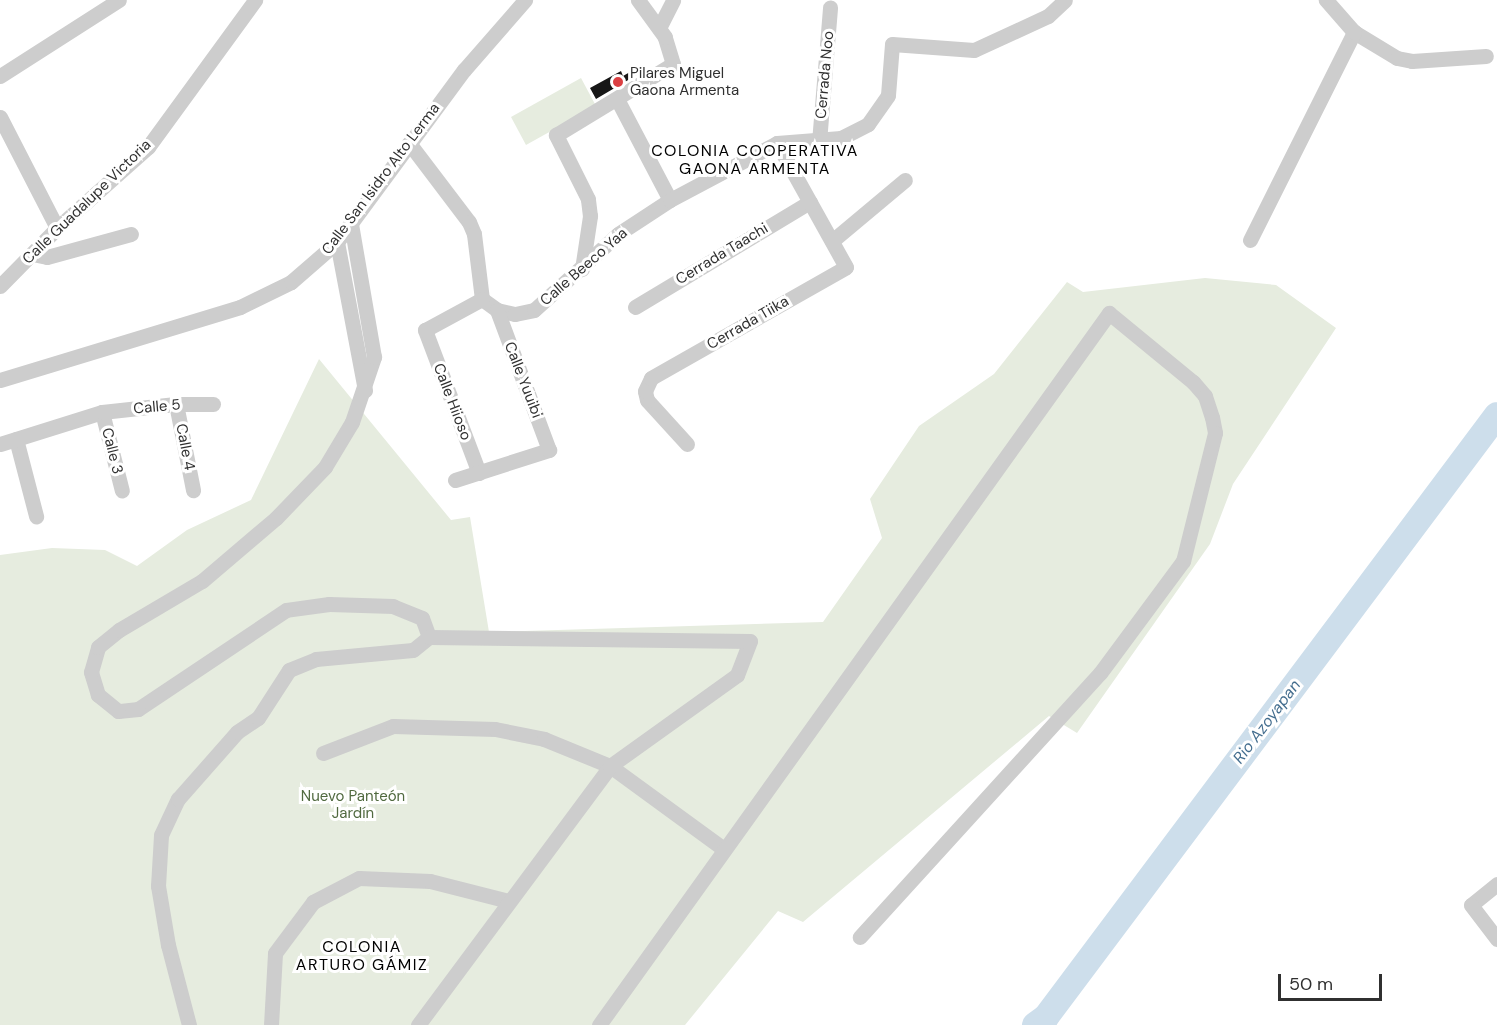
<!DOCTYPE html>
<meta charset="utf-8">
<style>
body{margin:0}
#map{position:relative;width:1497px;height:1025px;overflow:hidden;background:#fff;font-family:"DM Sans",sans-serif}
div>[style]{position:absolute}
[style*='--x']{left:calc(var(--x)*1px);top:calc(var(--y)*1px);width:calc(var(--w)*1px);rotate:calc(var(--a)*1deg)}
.green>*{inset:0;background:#e6ecdf}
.river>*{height:26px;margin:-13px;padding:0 13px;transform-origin:13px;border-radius:13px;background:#cddeeb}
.building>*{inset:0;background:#171717}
.minor>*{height:15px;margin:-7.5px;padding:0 7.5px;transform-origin:7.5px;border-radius:7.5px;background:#cdcdcd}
.dots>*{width:16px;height:16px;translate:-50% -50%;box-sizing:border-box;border:3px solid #fff;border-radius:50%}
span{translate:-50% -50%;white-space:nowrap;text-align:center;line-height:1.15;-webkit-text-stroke:6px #fff;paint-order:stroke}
.poi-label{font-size:15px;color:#303030}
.left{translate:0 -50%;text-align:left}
.street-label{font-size:15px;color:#303030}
.park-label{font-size:15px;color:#516a40}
.neighbourhood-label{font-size:16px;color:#000;letter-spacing:1.5px}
.water-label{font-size:16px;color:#436d8e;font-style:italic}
.scale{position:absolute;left:1278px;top:974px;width:104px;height:27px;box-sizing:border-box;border:3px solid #303030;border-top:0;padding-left:8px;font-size:18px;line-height:21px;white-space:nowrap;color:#303030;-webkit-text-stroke:4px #fff;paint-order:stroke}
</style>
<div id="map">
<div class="green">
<i style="clip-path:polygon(581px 78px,596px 106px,526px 145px,511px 117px)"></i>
<i style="clip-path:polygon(1205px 278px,1276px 285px,1336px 328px,1233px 484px,1210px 544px,1077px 733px,1049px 716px,803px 922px,778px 911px,685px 1025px,0 1025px,0 555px,52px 548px,105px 550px,137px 566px,187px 530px,251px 500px,319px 359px,451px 520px,470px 517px,489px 632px,823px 622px,882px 538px,870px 499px,919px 426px,994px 374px,1067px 282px,1083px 292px)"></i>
</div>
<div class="river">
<i style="--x:1035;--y:1025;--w:14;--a:-36"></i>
<i style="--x:1046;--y:1017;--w:752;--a:-53.16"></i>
</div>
<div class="building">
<i style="clip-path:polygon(637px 68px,640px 73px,596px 99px,590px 88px,621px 71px,623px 76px)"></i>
</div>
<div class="minor">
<i style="--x:659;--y:28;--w:31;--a:-63"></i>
<i style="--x:1354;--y:32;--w:50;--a:31.2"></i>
<i style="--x:1397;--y:58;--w:15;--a:11"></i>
<i style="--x:1412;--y:61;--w:74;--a:-3.9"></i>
<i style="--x:0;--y:76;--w:141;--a:-32.6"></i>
<i style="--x:617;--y:99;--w:114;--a:62.3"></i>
<i style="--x:0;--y:117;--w:125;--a:62.8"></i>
<i style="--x:819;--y:142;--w:135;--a:-85.3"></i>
<i style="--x:409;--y:143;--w:99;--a:52.8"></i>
<i style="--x:469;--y:222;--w:13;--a:67"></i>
<i style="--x:474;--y:234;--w:65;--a:83"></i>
<i style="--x:1250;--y:240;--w:233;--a:-63.4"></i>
<i style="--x:1354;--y:32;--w:43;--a:-131.2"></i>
<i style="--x:832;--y:241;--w:95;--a:-39.9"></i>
<i style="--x:337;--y:242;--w:151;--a:79.3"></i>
<i style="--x:32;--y:254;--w:15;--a:11"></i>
<i style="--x:47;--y:257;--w:87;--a:-15.3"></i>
<i style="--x:582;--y:269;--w:54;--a:-81.4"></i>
<i style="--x:590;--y:216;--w:17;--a:-97"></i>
<i style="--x:588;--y:199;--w:72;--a:-116.6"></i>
<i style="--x:556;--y:135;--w:137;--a:-31.3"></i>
<i style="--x:673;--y:64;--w:28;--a:-107"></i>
<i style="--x:665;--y:37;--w:46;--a:-126.1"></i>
<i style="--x:0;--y:286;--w:81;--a:-45.5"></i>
<i style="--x:57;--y:228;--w:122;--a:-41.7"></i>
<i style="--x:148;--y:147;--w:182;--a:-53.9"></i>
<i style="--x:482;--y:299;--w:19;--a:36"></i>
<i style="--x:497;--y:310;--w:18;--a:13"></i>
<i style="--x:515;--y:314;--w:19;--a:-12"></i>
<i style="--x:534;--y:310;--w:113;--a:-42.1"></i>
<i style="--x:618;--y:234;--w:62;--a:-33.2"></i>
<i style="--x:670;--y:200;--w:121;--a:-28"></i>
<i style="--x:777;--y:143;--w:64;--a:-4.5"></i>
<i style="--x:841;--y:138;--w:30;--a:-27"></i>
<i style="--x:868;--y:124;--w:35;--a:-55"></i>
<i style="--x:888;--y:95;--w:51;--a:-85.5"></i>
<i style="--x:892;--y:44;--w:82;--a:4.2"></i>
<i style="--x:974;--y:50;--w:81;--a:-24.7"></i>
<i style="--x:1048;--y:16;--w:23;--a:-43"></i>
<i style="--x:635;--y:307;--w:204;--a:-31"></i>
<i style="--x:0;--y:380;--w:251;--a:-16.9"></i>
<i style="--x:240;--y:307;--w:57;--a:-26.1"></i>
<i style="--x:291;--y:282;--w:61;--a:-41"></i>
<i style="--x:337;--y:242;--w:214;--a:-53.6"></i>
<i style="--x:464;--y:70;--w:93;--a:-48.9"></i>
<i style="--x:176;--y:404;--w:88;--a:78.8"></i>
<i style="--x:102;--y:412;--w:81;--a:75.8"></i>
<i style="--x:16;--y:439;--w:80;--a:75.4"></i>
<i style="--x:0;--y:444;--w:107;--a:-17.4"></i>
<i style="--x:102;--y:412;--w:74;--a:-6.2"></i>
<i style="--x:176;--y:404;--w:37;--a:0"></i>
<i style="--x:687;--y:444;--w:59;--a:-132.3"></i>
<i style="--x:647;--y:400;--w:9;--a:-103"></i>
<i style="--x:645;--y:391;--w:14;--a:-65"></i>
<i style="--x:651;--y:378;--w:224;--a:-29.6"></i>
<i style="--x:846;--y:267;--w:142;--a:-119.1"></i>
<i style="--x:479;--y:473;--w:153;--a:-110.7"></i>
<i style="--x:425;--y:330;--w:65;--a:-28.5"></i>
<i style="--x:455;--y:480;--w:99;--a:-17.7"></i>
<i style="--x:549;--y:450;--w:149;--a:-110.4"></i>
<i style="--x:323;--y:753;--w:75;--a:-21.1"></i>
<i style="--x:393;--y:726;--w:102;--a:1.7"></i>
<i style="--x:495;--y:729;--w:50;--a:11.5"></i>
<i style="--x:544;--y:739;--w:71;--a:22.2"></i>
<i style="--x:610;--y:766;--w:141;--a:36.1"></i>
<i style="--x:1497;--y:884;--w:33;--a:141"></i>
<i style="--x:1471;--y:905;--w:43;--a:52.6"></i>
<i style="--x:189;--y:1025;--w:83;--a:-104.7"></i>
<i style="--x:168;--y:945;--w:60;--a:-99.6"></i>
<i style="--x:158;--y:886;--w:51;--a:-86.6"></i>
<i style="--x:161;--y:835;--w:40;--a:-65"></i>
<i style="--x:178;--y:799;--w:89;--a:-48.6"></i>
<i style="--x:237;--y:732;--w:25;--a:-34"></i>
<i style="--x:258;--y:718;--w:57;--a:-57.1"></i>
<i style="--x:289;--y:670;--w:29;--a:-22"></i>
<i style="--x:316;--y:659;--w:97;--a:-5.3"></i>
<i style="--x:413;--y:650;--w:21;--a:-39"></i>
<i style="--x:429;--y:637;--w:20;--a:-110"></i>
<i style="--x:422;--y:618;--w:31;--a:-158"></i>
<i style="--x:393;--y:606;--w:64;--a:-178.2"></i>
<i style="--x:329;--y:604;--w:43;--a:172.1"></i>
<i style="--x:286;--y:610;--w:178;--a:146.2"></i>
<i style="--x:138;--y:709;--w:20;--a:174"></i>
<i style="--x:118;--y:711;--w:26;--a:-141"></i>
<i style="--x:98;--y:695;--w:24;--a:-107"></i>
<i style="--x:91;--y:672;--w:26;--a:-74"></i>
<i style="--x:98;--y:647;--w:27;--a:-39"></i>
<i style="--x:119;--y:630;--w:96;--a:-30.6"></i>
<i style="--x:202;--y:581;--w:97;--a:-40.4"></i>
<i style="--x:276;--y:518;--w:71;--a:-46.1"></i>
<i style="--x:325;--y:467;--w:52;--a:-59"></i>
<i style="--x:352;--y:422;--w:69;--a:-71.3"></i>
<i style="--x:374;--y:357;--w:135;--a:-99.8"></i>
<i style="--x:271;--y:1025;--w:72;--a:-86.8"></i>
<i style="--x:275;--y:953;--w:64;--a:-53.3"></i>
<i style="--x:313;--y:902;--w:52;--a:-27.6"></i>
<i style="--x:359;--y:878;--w:71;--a:2.4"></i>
<i style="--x:430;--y:881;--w:81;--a:14.2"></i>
<i style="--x:418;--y:1025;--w:322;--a:-53.4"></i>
<i style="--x:610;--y:766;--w:156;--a:-35.6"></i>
<i style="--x:737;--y:675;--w:36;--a:-69"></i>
<i style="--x:750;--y:641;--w:321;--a:-179.3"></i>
<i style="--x:599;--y:1025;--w:876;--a:-54.39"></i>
<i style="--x:1109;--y:313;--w:109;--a:39.4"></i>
<i style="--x:1193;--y:382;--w:18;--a:49"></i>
<i style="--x:1205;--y:396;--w:22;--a:72"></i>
<i style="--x:1212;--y:417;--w:16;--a:79"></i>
<i style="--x:1215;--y:433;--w:132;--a:104"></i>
<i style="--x:1183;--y:561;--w:139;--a:126.5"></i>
<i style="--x:1100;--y:673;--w:357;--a:132.3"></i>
</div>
<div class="dots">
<i style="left:618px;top:82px;background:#db3f42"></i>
</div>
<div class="poi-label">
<span class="left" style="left:630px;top:82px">Pilares Miguel<br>Gaona Armenta</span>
</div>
<div class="street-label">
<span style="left:825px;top:75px;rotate:-85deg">Cerrada Noo</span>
<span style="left:381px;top:179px;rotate:-53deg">Calle San Isidro Alto Lerma</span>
<span style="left:87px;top:202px;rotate:-44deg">Calle Guadalupe Victoria</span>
<span style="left:722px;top:254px;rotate:-31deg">Cerrada Taachi</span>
<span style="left:584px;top:267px;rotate:-41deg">Calle Beeco Yaa</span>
<span style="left:748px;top:323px;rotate:-30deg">Cerrada Tiika</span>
<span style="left:523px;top:380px;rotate:69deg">Calle Yuuibi</span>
<span style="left:452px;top:402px;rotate:69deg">Calle Hiioso</span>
<span style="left:157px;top:407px;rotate:-5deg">Calle 5</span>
<span style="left:185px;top:447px;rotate:79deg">Calle 4</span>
<span style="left:112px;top:451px;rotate:76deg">Calle 3</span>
</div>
<div class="park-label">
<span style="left:353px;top:805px">Nuevo Panteón<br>Jardín</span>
</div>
<div class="neighbourhood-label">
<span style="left:755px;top:160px">COLONIA COOPERATIVA<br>GAONA ARMENTA</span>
<span style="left:362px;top:956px">COLONIA<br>ARTURO GÁMIZ</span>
</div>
<div class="water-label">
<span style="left:1267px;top:722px;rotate:-53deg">Rio Azoyapan</span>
</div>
<div class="scale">50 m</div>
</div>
